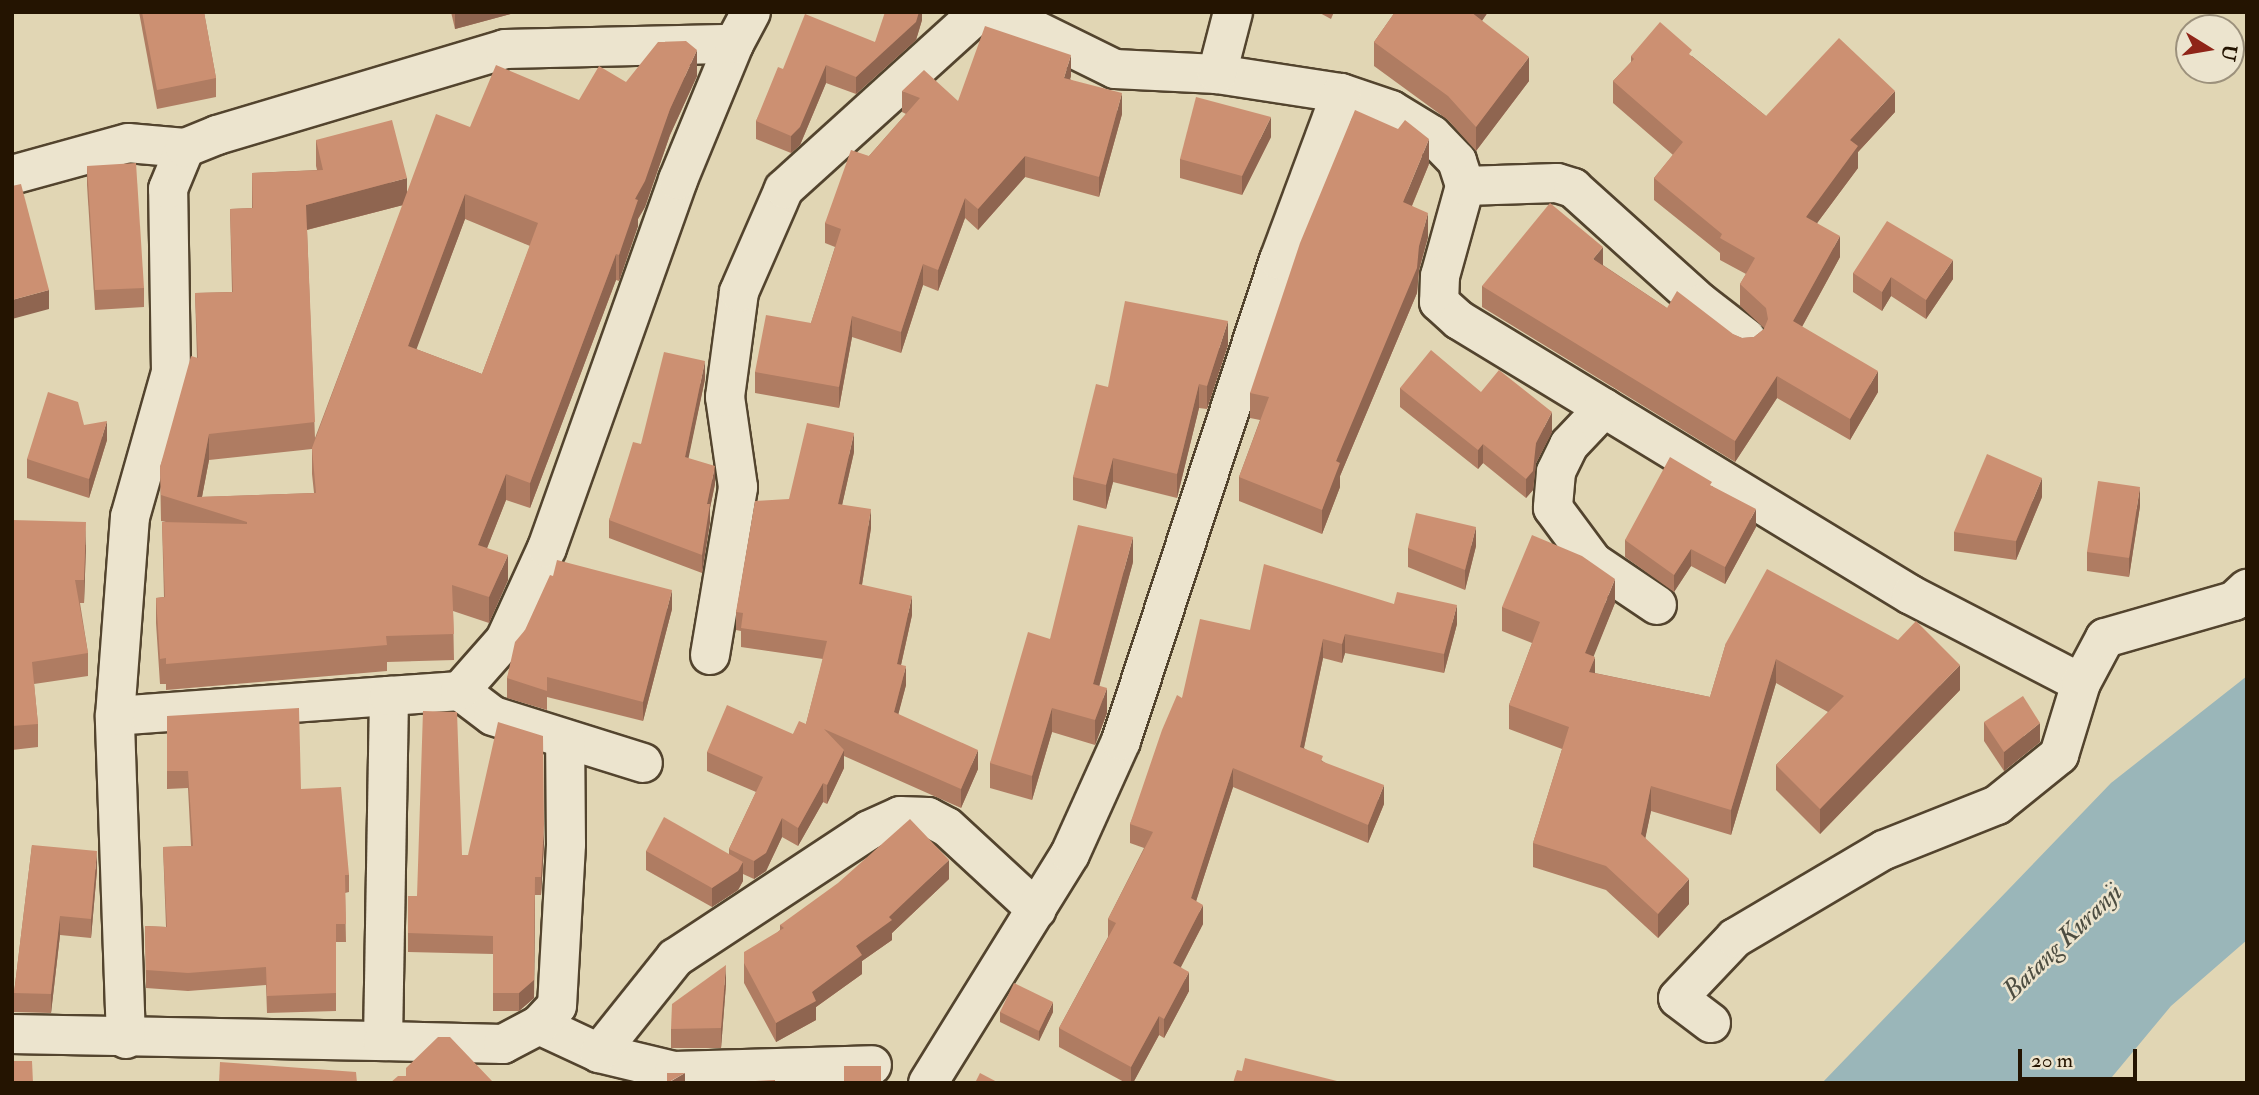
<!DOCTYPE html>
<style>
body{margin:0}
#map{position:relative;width:2259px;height:1095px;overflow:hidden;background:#e1d6b4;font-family:"IM FELL Double Pica",serif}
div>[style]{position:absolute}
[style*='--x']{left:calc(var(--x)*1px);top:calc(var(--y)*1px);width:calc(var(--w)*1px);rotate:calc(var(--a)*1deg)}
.water>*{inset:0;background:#9ab6b9}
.roads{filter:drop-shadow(2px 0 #53442e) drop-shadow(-2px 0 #53442e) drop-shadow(0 2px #53442e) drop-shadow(0 -2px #53442e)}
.minor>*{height:38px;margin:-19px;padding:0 19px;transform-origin:19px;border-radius:19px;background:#ece4ce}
.wall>*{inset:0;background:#af7c62}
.shaded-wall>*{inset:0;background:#8f6550}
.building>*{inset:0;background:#cc9072}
span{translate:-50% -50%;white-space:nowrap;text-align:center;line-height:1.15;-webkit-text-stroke:5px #ece4ce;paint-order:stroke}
.water-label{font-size:26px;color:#4d4d41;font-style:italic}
.frame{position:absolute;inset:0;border:14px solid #241401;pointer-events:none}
.north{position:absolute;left:2175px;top:14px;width:70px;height:70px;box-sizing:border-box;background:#ece4ce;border:2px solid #9c917c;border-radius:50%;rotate:101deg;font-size:19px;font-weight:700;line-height:28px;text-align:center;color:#241401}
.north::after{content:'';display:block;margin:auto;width:24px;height:32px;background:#8f2418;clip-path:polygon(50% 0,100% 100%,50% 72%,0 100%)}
.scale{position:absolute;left:2018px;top:1049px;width:119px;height:32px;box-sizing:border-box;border:4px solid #241401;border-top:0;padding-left:9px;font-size:21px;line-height:24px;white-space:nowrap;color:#241401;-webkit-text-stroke:5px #ece4ce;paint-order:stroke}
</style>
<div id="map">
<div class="water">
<i style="clip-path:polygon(2247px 676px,2247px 940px,2171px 1006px,2107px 1083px,1822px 1083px,2111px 783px)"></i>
</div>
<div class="roads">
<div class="minor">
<i style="--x:999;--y:12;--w:129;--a:26.2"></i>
<i style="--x:1115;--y:69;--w:102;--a:2.8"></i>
<i style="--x:1217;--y:74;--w:125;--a:8.7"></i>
<i style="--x:1341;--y:93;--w:53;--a:18.8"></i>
<i style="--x:1391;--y:110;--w:48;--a:31.4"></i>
<i style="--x:1432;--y:135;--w:36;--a:46"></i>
<i style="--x:1457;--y:161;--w:26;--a:72"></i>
<i style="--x:1465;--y:186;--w:93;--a:105.5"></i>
<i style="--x:1440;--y:276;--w:26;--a:92"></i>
<i style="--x:1439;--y:302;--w:27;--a:42"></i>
<i style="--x:1459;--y:320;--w:529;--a:31.32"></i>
<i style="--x:1911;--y:595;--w:191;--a:27.4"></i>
<i style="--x:1217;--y:74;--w:64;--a:-75.5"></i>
<i style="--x:12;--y:175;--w:120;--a:-15.4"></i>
<i style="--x:128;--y:143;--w:57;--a:5"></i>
<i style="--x:1465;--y:186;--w:92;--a:-1.9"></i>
<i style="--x:1557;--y:183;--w:17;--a:17"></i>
<i style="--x:1573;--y:188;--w:173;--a:42"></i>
<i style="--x:1702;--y:304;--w:56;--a:37.7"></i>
<i style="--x:1604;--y:408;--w:51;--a:133.4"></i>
<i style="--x:1569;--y:445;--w:30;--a:116"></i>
<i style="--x:1556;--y:472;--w:36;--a:95"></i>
<i style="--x:1553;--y:508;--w:67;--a:53.5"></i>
<i style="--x:1593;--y:562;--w:77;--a:33.9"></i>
<i style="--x:710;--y:655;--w:170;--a:-80.5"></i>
<i style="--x:738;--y:487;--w:91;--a:-98.2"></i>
<i style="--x:725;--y:397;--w:106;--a:-82.4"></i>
<i style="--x:739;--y:292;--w:112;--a:-66.4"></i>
<i style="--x:784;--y:189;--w:263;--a:-42.2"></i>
<i style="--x:460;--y:691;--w:41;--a:37.1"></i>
<i style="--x:493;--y:716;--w:157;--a:17.4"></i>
<i style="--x:115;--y:716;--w:275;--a:-4.2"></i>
<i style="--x:1711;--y:1023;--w:41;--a:-142.9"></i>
<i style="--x:1678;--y:998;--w:83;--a:-46.5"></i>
<i style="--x:1735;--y:938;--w:173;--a:-30.6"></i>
<i style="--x:1884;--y:850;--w:122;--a:-21.7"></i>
<i style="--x:1997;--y:805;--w:80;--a:-38.9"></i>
<i style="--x:2059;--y:755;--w:75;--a:-73"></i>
<i style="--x:2081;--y:683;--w:51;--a:-61.9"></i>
<i style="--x:2105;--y:638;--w:134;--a:-16"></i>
<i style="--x:2234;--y:601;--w:18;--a:-43"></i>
<i style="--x:539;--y:1025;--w:66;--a:25"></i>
<i style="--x:599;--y:1053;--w:77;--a:13.5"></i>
<i style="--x:674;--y:1071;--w:198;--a:-1.7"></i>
<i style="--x:12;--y:1034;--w:371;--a:1.1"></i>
<i style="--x:383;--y:1041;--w:345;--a:-89"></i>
<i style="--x:389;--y:696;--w:71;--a:-4"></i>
<i style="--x:460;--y:691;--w:68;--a:-48.6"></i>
<i style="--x:505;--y:640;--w:101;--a:-65.5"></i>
<i style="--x:547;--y:548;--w:391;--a:-70.4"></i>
<i style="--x:678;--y:180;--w:147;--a:-67.6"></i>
<i style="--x:126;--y:1039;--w:323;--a:-92"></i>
<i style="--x:115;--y:716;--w:200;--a:-85.7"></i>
<i style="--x:130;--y:517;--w:151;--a:-74.2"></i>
<i style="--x:171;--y:372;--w:183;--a:-90.9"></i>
<i style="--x:168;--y:189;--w:44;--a:-67.5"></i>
<i style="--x:185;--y:148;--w:35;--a:-22"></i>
<i style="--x:217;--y:135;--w:301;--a:-16.6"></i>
<i style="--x:505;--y:49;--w:229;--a:-1.3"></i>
<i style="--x:734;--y:44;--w:36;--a:-62"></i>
<i style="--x:383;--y:1041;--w:120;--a:1.4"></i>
<i style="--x:503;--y:1044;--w:41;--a:-27.8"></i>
<i style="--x:539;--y:1025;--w:26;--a:-47"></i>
<i style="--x:557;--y:1006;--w:162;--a:-86.8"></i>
<i style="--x:566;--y:844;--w:105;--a:-90.5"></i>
<i style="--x:599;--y:1053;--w:122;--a:-51.3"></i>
<i style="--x:675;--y:958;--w:232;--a:-33.4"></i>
<i style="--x:869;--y:830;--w:34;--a:-24"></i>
<i style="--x:900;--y:816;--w:28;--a:2"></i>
<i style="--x:928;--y:817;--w:21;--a:28"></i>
<i style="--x:947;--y:827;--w:122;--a:42.7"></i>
<i style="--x:928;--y:1083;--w:269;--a:-58.2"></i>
<i style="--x:1070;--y:854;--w:124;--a:-65.7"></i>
<i style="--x:1121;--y:741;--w:506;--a:-71.82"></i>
<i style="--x:1279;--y:260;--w:178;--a:-69.6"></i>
</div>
</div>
<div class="wall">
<i style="clip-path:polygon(139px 12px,204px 12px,216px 78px,216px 97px,157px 109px)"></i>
<i style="clip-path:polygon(451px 12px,518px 12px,455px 29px)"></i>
<i style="clip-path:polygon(922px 12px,922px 20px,916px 40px,856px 94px,826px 83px,800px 145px,791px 153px,756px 139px,756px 121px,783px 69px,875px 42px)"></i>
<i style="clip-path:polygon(1318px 12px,1334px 12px,1331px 19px)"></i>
<i style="clip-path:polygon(1395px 12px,1488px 12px,1482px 21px,1529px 81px,1476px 151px,1448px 120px,1374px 66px,1374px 42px)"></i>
<i style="clip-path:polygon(1631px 56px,1692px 56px,1766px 116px,1895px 112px,1858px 152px,1858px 168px,1817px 223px,1840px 257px,1802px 327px,1878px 392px,1850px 440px,1777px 398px,1735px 462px,1482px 307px,1482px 286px,1603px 265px,1667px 308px,1742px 338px,1754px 337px,1764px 329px,1764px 328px,1740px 306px,1740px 284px,1746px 274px,1720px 260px,1720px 253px,1654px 200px,1654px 178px,1673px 155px,1613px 103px,1613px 81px,1631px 62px)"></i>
<i style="clip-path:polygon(evenodd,697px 76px,670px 135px,645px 207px,638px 219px,638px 226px,619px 281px,616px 280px,530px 508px,506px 500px,487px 548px,508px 580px,489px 623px,453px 611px,454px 660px,387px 662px,387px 671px,166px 690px,166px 684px,160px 684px,156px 623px,156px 598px,164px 597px,162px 522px,166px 522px,161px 521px,160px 467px,197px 358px,195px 293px,232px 292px,230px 209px,252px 208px,252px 173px,317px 170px,316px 166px,316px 140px,407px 192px,470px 127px,579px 100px,626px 82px,697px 76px,403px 205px,315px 438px,307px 230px,403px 205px,697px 76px,465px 219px,530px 246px,482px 374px,416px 349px,465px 219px,697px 76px,312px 449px,312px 474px,314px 493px,202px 497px,209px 460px,312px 449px)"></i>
<i style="clip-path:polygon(1071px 76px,1070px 79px,1122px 114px,1099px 197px,1025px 177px,978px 230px,965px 218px,938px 291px,923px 285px,901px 353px,852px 337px,839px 408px,755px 393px,755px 372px,811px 323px,835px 247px,825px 243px,825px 223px,869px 156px,906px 114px,902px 112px,902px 91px,958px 101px)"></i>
<i style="clip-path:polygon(1271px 137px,1242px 195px,1180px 178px,1180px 159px)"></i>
<i style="clip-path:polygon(1429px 164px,1412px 206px,1428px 237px,1419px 270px,1417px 293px,1340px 476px,1340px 487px,1322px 534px,1239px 501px,1239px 477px,1260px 420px,1250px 418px,1250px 393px)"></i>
<i style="clip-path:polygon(87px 166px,144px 288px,144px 307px,95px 310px,87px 185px)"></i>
<i style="clip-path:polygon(1853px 273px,1953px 279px,1926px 319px,1891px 296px,1882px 311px,1853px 292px)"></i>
<i style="clip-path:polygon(1228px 345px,1207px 409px,1199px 408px,1177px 498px,1113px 482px,1106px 509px,1073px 500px,1073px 477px,1108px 387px)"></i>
<i style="clip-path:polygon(705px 379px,688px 458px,715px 484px,710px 508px,710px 522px,702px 573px,609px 538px,609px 520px,641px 444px)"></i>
<i style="clip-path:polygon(1400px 388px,1481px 392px,1552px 432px,1536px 463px,1533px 490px,1526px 498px,1483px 463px,1478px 469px,1400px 407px)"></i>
<i style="clip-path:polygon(84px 425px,107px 440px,89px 498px,27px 478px,27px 459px)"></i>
<i style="clip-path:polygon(854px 452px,842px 505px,871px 528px,862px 585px,912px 615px,901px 665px,906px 685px,898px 714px,978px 769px,961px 808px,844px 756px,844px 768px,827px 804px,823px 802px,798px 846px,782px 837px,766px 871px,754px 879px,743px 874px,743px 881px,738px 890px,712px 907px,646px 870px,646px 851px,729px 854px,729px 849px,756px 792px,707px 771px,707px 752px,793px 734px,806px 724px,823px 659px,741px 647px,741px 631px,736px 630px,736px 612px,789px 499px)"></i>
<i style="clip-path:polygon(1712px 486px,1756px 527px,1725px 584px,1691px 566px,1674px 592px,1625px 557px,1625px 540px)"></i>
<i style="clip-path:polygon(2042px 497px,2016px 560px,1954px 551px,1954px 532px)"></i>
<i style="clip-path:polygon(2140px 506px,2129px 577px,2087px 571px,2087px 552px)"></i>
<i style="clip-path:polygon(12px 520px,86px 545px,84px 603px,80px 603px,88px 653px,88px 676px,34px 684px,38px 724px,38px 747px,12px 750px)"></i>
<i style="clip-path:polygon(1476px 546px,1465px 590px,1408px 567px,1408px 548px)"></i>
<i style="clip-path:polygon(1133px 562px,1099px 686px,1107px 713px,1095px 745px,1052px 732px,1032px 800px,990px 788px,990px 763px,1050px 639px)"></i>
<i style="clip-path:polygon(1615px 603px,1593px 656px,1595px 673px,1710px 697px,1726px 643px,1960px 690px,1820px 834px,1776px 790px,1776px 765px,1828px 712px,1776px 683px,1731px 835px,1651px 811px,1645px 838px,1689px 904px,1658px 938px,1606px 890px,1533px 867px,1533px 843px,1562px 749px,1509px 729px,1509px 705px,1532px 643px,1502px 631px,1502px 607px)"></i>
<i style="clip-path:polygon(1394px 604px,1457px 624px,1444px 673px,1345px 653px,1342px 663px,1323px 658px,1304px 748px,1384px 804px,1368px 843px,1233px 787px,1196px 901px,1203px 924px,1181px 967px,1189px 991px,1164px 1038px,1159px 1035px,1133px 1083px,1126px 1083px,1059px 1047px,1059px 1028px,1108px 937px,1108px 919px,1144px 848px,1130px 843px,1130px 824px,1182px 698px,1250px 630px)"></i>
<i style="clip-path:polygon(672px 609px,643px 721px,547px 697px,547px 710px,507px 698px,507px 678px,525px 630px)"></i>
<i style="clip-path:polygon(167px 716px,301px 789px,349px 875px,349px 892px,345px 893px,346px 942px,336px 942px,336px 1011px,267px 1013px,266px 985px,188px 991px,146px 988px,145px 926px,166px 927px,163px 847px,191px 846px,188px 788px,167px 789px)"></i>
<i style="clip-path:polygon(1984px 722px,2040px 742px,2004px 771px,1984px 741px)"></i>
<i style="clip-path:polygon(544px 844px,541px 895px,535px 895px,534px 998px,519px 1011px,493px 1011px,493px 954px,408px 952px,408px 896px,417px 896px,462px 855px,468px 855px)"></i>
<i style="clip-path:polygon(32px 845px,97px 870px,91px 938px,60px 935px,51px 1013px,14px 1012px,14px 993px)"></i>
<i style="clip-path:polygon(949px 879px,892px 933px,892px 940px,862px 961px,862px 974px,816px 1007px,816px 1020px,776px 1042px,744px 983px,744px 963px,780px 930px,780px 925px)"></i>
<i style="clip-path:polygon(726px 984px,721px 1048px,671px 1048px,671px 1029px)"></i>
<i style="clip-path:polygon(1000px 1012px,1053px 1012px,1039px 1041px,1000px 1022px)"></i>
</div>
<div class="shaded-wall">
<i style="clip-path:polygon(455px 12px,518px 12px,455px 29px)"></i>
<i style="clip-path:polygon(919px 12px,922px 12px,922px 20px,916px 40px,856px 94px,856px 77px)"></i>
<i style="clip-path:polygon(1471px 12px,1488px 12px,1471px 36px)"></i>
<i style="clip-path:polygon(697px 50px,697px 76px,670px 135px,645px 207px,638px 219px,638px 226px,619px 281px,619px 255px,635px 199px,670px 109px)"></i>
<i style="clip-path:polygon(1071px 55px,1071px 76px,1064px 98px,1064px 78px)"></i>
<i style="clip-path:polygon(1529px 57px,1529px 81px,1476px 151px,1476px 127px)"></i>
<i style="clip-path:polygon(826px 65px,826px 83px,800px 145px,791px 153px,791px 136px)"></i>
<i style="clip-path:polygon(1895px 91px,1895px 112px,1858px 152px,1858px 168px,1806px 238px,1806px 217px,1850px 140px)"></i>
<i style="clip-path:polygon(1122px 93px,1122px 114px,1099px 197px,1099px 177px)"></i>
<i style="clip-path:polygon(1271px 117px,1271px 137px,1242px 195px,1242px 176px)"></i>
<i style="clip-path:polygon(1429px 139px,1429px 164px,1403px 227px,1403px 202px)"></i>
<i style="clip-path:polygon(1025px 156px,1025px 177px,978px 230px,978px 209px)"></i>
<i style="clip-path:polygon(407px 178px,407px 204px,306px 230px,306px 205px)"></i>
<i style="clip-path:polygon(465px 194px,465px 219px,408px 372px,408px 346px)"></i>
<i style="clip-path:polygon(965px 198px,965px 218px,938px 291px,938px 270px)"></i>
<i style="clip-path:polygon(1428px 213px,1428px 237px,1419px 270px,1417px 293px,1340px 476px,1340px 487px,1322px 534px,1322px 510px,1336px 461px,1419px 246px)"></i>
<i style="clip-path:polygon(1840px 236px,1840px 257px,1793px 343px,1793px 321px)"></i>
<i style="clip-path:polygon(1603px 247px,1603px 269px,1593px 259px)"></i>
<i style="clip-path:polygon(616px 254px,616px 280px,530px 508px,530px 483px)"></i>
<i style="clip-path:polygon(1953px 260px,1953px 279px,1926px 319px,1926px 300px)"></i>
<i style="clip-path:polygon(923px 264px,923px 285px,901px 353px,901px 332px)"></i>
<i style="clip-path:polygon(1891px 277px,1891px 296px,1882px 311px,1882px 292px)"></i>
<i style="clip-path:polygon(49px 290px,49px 309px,12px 319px,12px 300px)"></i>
<i style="clip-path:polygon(852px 316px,852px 337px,839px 408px,839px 387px)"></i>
<i style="clip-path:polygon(1228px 321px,1228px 345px,1207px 409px,1207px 386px)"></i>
<i style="clip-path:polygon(705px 361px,705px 379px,685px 475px,685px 457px)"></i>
<i style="clip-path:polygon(1878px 371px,1878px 392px,1850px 440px,1850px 419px)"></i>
<i style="clip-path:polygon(1777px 376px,1777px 398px,1735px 462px,1735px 441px)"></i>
<i style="clip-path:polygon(1199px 384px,1199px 408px,1177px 498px,1177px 474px)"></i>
<i style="clip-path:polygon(1552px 412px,1552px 432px,1536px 463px,1533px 490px,1526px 498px,1526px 479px,1536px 443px)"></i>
<i style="clip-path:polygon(107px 421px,107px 440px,89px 498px,89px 479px)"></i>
<i style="clip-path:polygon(854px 433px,854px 452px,838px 523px,838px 504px)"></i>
<i style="clip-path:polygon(209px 434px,209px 460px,200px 507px,197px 497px)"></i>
<i style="clip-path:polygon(1483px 444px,1483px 463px,1478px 469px,1478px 450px)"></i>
<i style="clip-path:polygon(1113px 458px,1113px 482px,1106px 509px,1106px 485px)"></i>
<i style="clip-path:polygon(715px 466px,715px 484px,710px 508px,710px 522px,702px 573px,702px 555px,707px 504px)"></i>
<i style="clip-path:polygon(506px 474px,506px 500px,478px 571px,478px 545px)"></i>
<i style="clip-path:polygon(2042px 478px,2042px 497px,2016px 560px,2016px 541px)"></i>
<i style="clip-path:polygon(2140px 487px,2140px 506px,2129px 577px,2129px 558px)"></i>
<i style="clip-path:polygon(871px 509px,871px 528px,859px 603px,859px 584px)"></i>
<i style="clip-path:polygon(1756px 509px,1756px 527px,1725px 584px,1725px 567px)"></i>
<i style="clip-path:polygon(86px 522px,86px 545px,84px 603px,84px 580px)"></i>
<i style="clip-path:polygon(1476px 527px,1476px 546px,1465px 590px,1465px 570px)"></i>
<i style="clip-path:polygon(1133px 537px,1133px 562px,1093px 709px,1093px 684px)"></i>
<i style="clip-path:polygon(1691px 549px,1691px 566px,1674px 592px,1674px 575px)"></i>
<i style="clip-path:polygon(508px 555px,508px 580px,489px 623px,489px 597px)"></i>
<i style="clip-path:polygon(1615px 579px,1615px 603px,1585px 678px,1585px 653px)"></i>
<i style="clip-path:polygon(672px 590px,672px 609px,643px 721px,643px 702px)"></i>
<i style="clip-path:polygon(912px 596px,912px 615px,897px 683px,897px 664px)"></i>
<i style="clip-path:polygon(1457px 605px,1457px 624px,1444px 673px,1444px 654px)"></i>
<i style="clip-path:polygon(1345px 634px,1345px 653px,1342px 663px,1342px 644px)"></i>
<i style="clip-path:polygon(1323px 639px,1323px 658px,1300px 766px,1300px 747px)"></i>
<i style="clip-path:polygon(1595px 657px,1595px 682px,1589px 672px)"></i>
<i style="clip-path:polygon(1776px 659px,1776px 683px,1731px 835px,1731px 810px)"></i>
<i style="clip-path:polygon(1960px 665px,1960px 690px,1820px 834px,1820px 809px)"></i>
<i style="clip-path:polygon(906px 666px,906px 685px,894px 731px,894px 712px)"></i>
<i style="clip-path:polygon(1107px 688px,1107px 713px,1095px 745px,1095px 720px)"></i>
<i style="clip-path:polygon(1052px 708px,1052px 732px,1032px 800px,1032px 776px)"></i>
<i style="clip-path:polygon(2040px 723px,2040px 742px,2004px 771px,2004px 752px)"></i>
<i style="clip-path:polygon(844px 750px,844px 768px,827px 804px,827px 785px)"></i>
<i style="clip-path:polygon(978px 750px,978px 769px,961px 808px,961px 789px)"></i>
<i style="clip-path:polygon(1233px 768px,1233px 787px,1191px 917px,1191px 898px)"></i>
<i style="clip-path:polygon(823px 783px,823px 802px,798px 846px,798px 828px)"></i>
<i style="clip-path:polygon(1384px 785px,1384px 804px,1368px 843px,1368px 825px)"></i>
<i style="clip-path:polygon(1651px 786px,1651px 811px,1641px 859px,1641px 834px)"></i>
<i style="clip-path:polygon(782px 818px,782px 837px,766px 871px,754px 879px,754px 861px)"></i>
<i style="clip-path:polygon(544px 825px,544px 844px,541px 895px,541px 877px)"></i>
<i style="clip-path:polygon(97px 851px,97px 870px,91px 938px,91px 919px)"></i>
<i style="clip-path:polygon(949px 860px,949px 879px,892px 933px,892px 940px,862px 961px,862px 974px,816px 1007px,816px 1020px,776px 1042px,776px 1023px,812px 992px,856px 946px)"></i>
<i style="clip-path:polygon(743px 862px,743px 881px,738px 890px,712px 907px,712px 888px)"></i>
<i style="clip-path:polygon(1689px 879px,1689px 904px,1658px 938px,1658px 914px)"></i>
<i style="clip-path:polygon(535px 895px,534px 998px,519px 1011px,519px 993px)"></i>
<i style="clip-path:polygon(1203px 905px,1203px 924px,1173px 982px,1173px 963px)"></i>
<i style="clip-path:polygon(60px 916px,60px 935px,51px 1013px,51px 994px)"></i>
<i style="clip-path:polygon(726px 965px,726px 984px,721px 1048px,721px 1028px)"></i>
<i style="clip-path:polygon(1189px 972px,1189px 991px,1164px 1038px,1164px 1019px)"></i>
<i style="clip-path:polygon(1053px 1002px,1053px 1012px,1039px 1041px,1039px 1031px)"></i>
<i style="clip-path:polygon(1159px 1016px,1159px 1035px,1133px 1083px,1131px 1083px,1131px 1067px)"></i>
<i style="clip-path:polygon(685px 1073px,685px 1083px,668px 1083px)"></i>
</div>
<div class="building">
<i style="clip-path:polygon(142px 12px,204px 12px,216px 78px,157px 90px)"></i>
<i style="clip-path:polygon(885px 12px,919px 12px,916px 22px,856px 77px,826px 65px,800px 127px,791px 136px,756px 121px,778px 67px,783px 69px,805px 14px,875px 42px)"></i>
<i style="clip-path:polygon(1395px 12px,1471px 12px,1529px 57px,1476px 127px,1448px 96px,1374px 42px)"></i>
<i style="clip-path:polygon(1660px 22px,1692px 50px,1689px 54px,1766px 116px,1839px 38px,1895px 91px,1850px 140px,1858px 146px,1806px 217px,1840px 236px,1793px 321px,1878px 371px,1850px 419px,1777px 376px,1735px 441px,1482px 286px,1550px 203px,1603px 247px,1593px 259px,1667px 308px,1677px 291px,1733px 334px,1742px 338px,1754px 337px,1764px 329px,1768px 319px,1766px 308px,1740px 284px,1755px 258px,1720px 238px,1722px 234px,1654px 178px,1683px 142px,1613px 81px,1634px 59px,1631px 56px)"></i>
<i style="clip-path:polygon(985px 26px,1071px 55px,1064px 78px,1122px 93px,1099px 177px,1025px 156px,978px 209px,965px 198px,938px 270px,923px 264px,901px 332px,852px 316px,839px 387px,755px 372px,766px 315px,811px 323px,841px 229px,825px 223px,851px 150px,869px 156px,920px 98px,902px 91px,924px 70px,958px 101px)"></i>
<i style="clip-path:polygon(evenodd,686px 41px,697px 50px,670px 109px,645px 181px,635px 199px,638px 200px,619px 255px,616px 254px,530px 483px,506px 474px,478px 545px,508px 555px,489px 597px,452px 585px,454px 634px,386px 636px,387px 645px,166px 664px,166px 658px,160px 659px,156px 598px,165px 597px,162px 522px,247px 524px,247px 522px,161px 495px,160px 467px,191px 356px,198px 358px,195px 293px,233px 292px,230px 209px,253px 208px,252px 173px,323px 170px,316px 140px,392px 120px,407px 178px,306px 205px,315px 422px,209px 434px,197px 497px,316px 493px,312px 448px,436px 114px,470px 127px,496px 65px,579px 100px,599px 66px,626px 82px,658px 42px,686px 41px,465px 194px,538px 223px,482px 374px,408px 346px,465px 194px)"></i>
<i style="clip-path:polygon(1196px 97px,1271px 117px,1242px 176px,1180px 159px)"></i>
<i style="clip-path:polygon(1355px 110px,1398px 129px,1405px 120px,1429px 139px,1403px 202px,1428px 213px,1419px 246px,1417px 268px,1336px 461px,1340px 463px,1322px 510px,1239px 477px,1269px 397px,1250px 393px,1300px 243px)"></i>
<i style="clip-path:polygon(136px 163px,144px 288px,95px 290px,87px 166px)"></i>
<i style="clip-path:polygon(21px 184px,49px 290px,12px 300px,12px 186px)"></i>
<i style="clip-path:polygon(1887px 221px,1953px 260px,1926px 300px,1891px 277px,1882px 292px,1853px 273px)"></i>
<i style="clip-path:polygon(1125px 301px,1228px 321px,1207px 386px,1199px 384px,1177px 474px,1113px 458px,1106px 485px,1073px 477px,1096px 384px,1108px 387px)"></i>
<i style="clip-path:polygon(1431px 350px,1481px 392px,1499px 370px,1552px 412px,1536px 443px,1533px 471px,1526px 479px,1483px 444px,1478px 450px,1400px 388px)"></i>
<i style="clip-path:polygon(664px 352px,705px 361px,685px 457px,715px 466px,707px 504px,710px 504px,702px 555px,609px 520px,633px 442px,641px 444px)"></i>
<i style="clip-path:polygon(48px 392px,78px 402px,84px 425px,107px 421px,89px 479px,27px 459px)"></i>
<i style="clip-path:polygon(807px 423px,854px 433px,838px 504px,871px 509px,859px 584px,912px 596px,897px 664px,906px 666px,894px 712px,978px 750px,961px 789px,824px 729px,844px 750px,827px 785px,823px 783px,798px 828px,782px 818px,766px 853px,754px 861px,729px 849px,763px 777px,707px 752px,727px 705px,793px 734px,799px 721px,806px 724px,827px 641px,741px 628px,743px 613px,736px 612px,755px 501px,789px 499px)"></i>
<i style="clip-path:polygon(1987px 454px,2042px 478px,2016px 541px,1954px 532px)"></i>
<i style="clip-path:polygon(1670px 457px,1712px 482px,1710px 485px,1756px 509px,1725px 567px,1691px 549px,1674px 575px,1625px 540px)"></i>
<i style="clip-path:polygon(2098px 481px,2140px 487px,2129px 558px,2087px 552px)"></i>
<i style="clip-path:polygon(1416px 513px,1476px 527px,1465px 570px,1408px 548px)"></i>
<i style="clip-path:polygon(12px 520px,86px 522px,84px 580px,75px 580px,88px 653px,32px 662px,38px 724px,12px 726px)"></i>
<i style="clip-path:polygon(1078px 525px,1133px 537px,1093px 684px,1107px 688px,1095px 720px,1052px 708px,1032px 776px,990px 763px,1028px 632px,1050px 639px)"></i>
<i style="clip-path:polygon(1532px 535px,1582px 556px,1615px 579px,1585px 653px,1595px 657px,1589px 672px,1710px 697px,1726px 643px,1767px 569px,1898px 640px,1916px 621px,1960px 665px,1820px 809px,1776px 765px,1844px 696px,1776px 659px,1731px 810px,1651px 786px,1641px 834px,1689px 879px,1658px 914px,1606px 866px,1533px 843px,1569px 727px,1509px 705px,1540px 622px,1502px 607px)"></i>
<i style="clip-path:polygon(557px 560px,672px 590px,643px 702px,547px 677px,547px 691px,507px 678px,515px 642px,525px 630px,550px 575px,553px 576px)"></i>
<i style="clip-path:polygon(1264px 564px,1394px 604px,1397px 592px,1457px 605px,1444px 654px,1345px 634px,1342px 644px,1323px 639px,1300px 747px,1323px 756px,1321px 761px,1384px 785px,1368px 825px,1233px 768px,1191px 898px,1203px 905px,1173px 963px,1189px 972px,1164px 1019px,1159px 1016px,1131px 1067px,1059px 1028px,1116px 923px,1108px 919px,1153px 832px,1130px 824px,1162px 730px,1177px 695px,1182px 698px,1200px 619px,1250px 630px)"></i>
<i style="clip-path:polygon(2023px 696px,2040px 723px,2004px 752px,1984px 722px)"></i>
<i style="clip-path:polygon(299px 708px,301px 789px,341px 787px,349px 875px,345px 875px,346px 924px,336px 924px,336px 993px,267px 996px,266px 967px,188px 973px,146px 970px,145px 926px,167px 927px,163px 847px,193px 846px,188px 771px,167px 771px,167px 716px)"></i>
<i style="clip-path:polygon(423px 711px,457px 712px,462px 855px,468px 855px,498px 722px,543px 736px,544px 825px,541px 877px,535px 877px,534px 980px,519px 993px,493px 993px,493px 936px,408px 933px,408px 896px,417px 896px)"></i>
<i style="clip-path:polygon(664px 817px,743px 862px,738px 871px,712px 888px,646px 851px)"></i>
<i style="clip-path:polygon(910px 819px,949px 860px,889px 917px,892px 920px,856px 946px,862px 955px,812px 992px,816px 1001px,776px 1023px,744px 963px,744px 952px,784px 928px,780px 925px,838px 883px)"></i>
<i style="clip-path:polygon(32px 845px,97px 851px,91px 919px,60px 916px,51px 994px,14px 993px)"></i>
<i style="clip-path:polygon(726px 965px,721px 1028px,671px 1029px,672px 1004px)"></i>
<i style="clip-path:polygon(1014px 983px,1053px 1002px,1039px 1031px,1000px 1012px)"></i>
<i style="clip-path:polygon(438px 1037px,450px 1037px,492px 1081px,490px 1083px,390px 1083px,398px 1076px,406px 1076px,406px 1068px)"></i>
<i style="clip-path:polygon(1245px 1058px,1345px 1083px,1233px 1083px,1237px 1070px,1242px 1071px)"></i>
<i style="clip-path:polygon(12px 1061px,32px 1061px,33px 1083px,12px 1083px)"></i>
<i style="clip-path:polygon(220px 1062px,356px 1072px,357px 1083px,219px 1083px)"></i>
<i style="clip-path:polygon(844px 1066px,881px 1066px,881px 1083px,716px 1083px,775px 1080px,775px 1083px,844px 1082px)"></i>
<i style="clip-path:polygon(667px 1073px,685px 1073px,667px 1083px)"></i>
<i style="clip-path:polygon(980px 1073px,999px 1083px,975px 1083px)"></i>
</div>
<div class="water-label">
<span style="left:2063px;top:942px;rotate:-44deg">Batang Kuranji</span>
</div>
<div class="frame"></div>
<div class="north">U</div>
<div class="scale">20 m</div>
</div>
